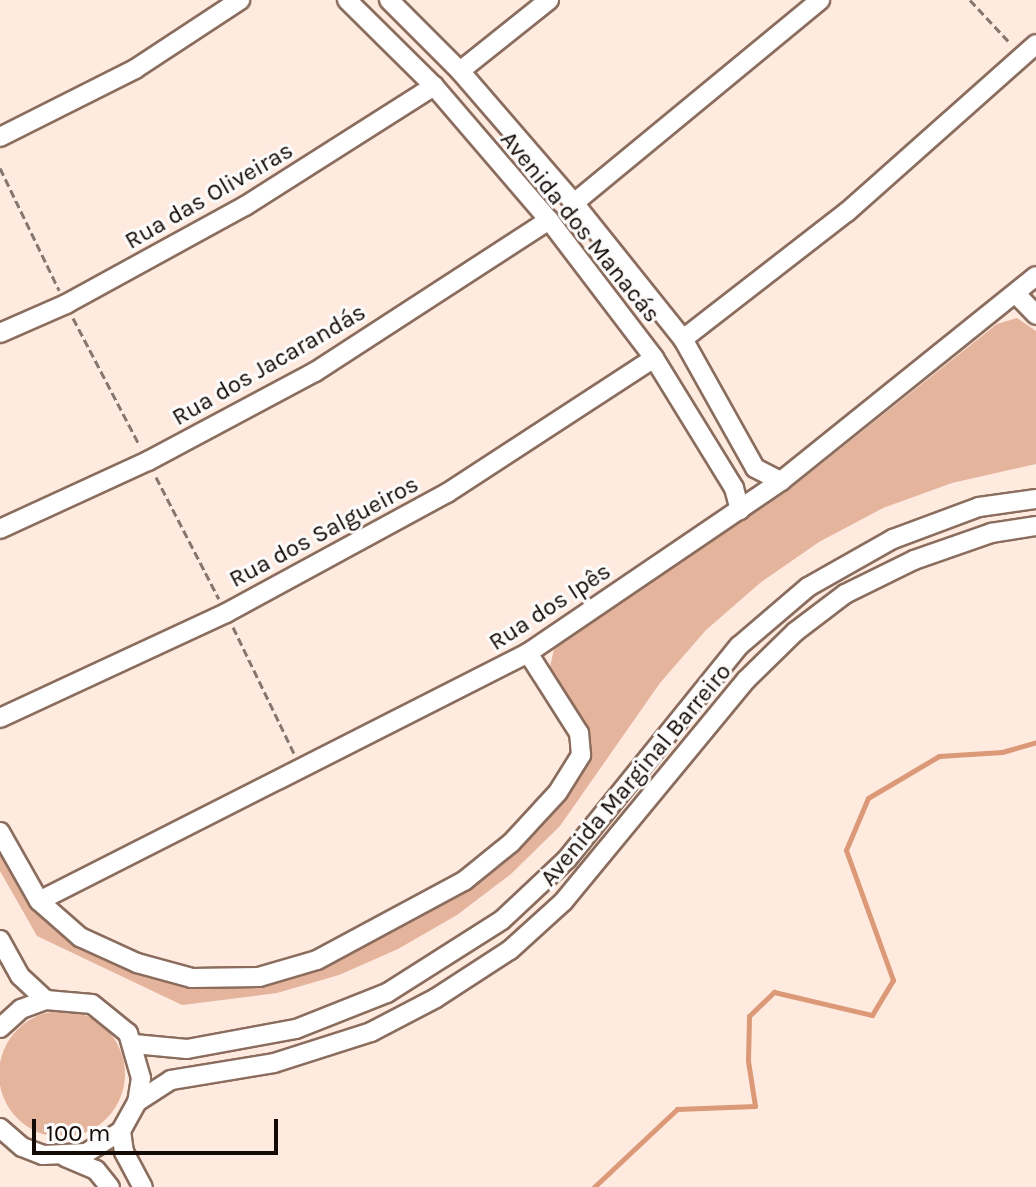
<!DOCTYPE html>
<meta charset="utf-8">
<style>
body{margin:0}
#map{position:relative;width:1036px;height:1187px;overflow:hidden;background:#ffeae0;font-family:Karla,sans-serif}
div>[style]{position:absolute}
[style*='--x']{left:calc(var(--x)*1px);top:calc(var(--y)*1px);width:calc(var(--w)*1px);rotate:calc(var(--a)*1deg)}
.green>*{inset:0;background:#e5b49d}
.round{border-radius:50%}
.stream>*{height:5px;margin:-2.5px;padding:0 2.5px;transform-origin:2.5px;border-radius:2.5px;background:#dc9978}
.path>*{height:3px;margin-top:-1.5px;transform-origin:0;background:repeating-linear-gradient(90deg,#85766f 0 8px,transparent 0 12px)}
.roads{filter:drop-shadow(2px 0 #8b6d5e) drop-shadow(-2px 0 #8b6d5e) drop-shadow(0 2px #8b6d5e) drop-shadow(0 -2px #8b6d5e)}
.minor>*{height:18px;margin:-9px;padding:0 9px;transform-origin:9px;border-radius:9px;background:#fff}
span{translate:-50% -50%;white-space:nowrap;text-align:center;line-height:1.15;-webkit-text-stroke:6px #fcfcfc;paint-order:stroke}
.street-label{font-size:24px;color:#130905}
.scale{position:absolute;left:32px;top:1119px;width:246px;height:36px;box-sizing:border-box;border:4px solid #130905;border-top:0;padding-left:10px;font-size:24px;line-height:28px;white-space:nowrap;color:#130905;-webkit-text-stroke:6px #fcfcfc;paint-order:stroke}
</style>
<div id="map">
<div class="green">
<i style="clip-path:polygon(1017px 318px,1036px 331px,1036px 464px,952px 483px,883px 508px,819px 542px,760px 583px,706px 630px,660px 683px,560px 826px,511px 874px,457px 915px,398px 949px,339px 975px,277px 993px,182px 1005px,37px 936px,0 871px,0 845px,24px 888px,135px 968px,261px 983px,467px 888px,567px 794px,585px 765px,549px 671px,555px 645px,786px 492px,997px 324px)"></i>
<i class="round" style="left:-1px;top:1011px;width:126px;height:126px"></i>
</div>
<div class="stream">
<i style="--x:594;--y:1187;--w:114;--a:-43.2"></i>
<i style="--x:677;--y:1109;--w:78;--a:-2.2"></i>
<i style="--x:755;--y:1106;--w:46;--a:-98.8"></i>
<i style="--x:748;--y:1061;--w:45;--a:-88.7"></i>
<i style="--x:749;--y:1016;--w:35;--a:-44"></i>
<i style="--x:774;--y:992;--w:101;--a:13.2"></i>
<i style="--x:872;--y:1015;--w:41;--a:-59"></i>
<i style="--x:893;--y:980;--w:138;--a:-109.9"></i>
<i style="--x:846;--y:850;--w:56;--a:-67.1"></i>
<i style="--x:868;--y:798;--w:82;--a:-30.6"></i>
<i style="--x:939;--y:756;--w:63;--a:-3.6"></i>
<i style="--x:1002;--y:752;--w:35;--a:-16"></i>
</div>
<div class="path">
<i style="--x:970;--y:0;--w:60;--a:47"></i>
<i style="--x:0;--y:168;--w:136;--a:64.2"></i>
<i style="--x:73;--y:318;--w:144;--a:62.4"></i>
<i style="--x:156;--y:477;--w:137;--a:62.7"></i>
<i style="--x:233;--y:627;--w:140;--a:64.2"></i>
</div>
<div class="roads">
<div class="minor">
<i style="--x:347;--y:0;--w:122;--a:44.7"></i>
<i style="--x:434;--y:86;--w:177;--a:49.4"></i>
<i style="--x:549;--y:220;--w:173;--a:52.7"></i>
<i style="--x:654;--y:358;--w:153;--a:58.4"></i>
<i style="--x:734;--y:488;--w:23;--a:75"></i>
<i style="--x:389;--y:0;--w:100;--a:45"></i>
<i style="--x:460;--y:71;--w:174;--a:49.2"></i>
<i style="--x:574;--y:203;--w:174;--a:51.3"></i>
<i style="--x:683;--y:339;--w:148;--a:60.8"></i>
<i style="--x:755;--y:468;--w:29;--a:27"></i>
<i style="--x:460;--y:71;--w:114;--a:-38.6"></i>
<i style="--x:0;--y:137;--w:151;--a:-26.7"></i>
<i style="--x:135;--y:69;--w:126;--a:-33.3"></i>
<i style="--x:574;--y:203;--w:319;--a:-39.5"></i>
<i style="--x:1016;--y:294;--w:29;--a:46"></i>
<i style="--x:0;--y:333;--w:72;--a:-23.7"></i>
<i style="--x:66;--y:304;--w:204;--a:-28.7"></i>
<i style="--x:245;--y:206;--w:224;--a:-32.4"></i>
<i style="--x:683;--y:339;--w:207;--a:-37.8"></i>
<i style="--x:847;--y:212;--w:253;--a:-41.6"></i>
<i style="--x:0;--y:529;--w:163;--a:-24.7"></i>
<i style="--x:148;--y:461;--w:189;--a:-28.1"></i>
<i style="--x:315;--y:372;--w:279;--a:-33"></i>
<i style="--x:0;--y:718;--w:249;--a:-24.9"></i>
<i style="--x:226;--y:613;--w:251;--a:-28.5"></i>
<i style="--x:447;--y:493;--w:247;--a:-33.1"></i>
<i style="--x:0;--y:832;--w:79;--a:60.5"></i>
<i style="--x:39;--y:901;--w:55;--a:41.3"></i>
<i style="--x:80;--y:937;--w:63;--a:24.5"></i>
<i style="--x:137;--y:963;--w:57;--a:15.3"></i>
<i style="--x:192;--y:978;--w:67;--a:-0.9"></i>
<i style="--x:259;--y:977;--w:60;--a:-16.3"></i>
<i style="--x:317;--y:960;--w:167;--a:-28.3"></i>
<i style="--x:464;--y:881;--w:60;--a:-39"></i>
<i style="--x:511;--y:843;--w:69;--a:-47.3"></i>
<i style="--x:558;--y:792;--w:44;--a:-58.1"></i>
<i style="--x:581;--y:755;--w:22;--a:-95"></i>
<i style="--x:579;--y:733;--w:95;--a:-122.5"></i>
<i style="--x:39;--y:901;--w:548;--a:-26.89"></i>
<i style="--x:528;--y:653;--w:306;--a:-34.2"></i>
<i style="--x:781;--y:481;--w:327;--a:-38.8"></i>
<i style="--x:0;--y:940;--w:41;--a:60.9"></i>
<i style="--x:20;--y:976;--w:35;--a:43"></i>
<i style="--x:0;--y:1028;--w:28;--a:-42"></i>
<i style="--x:21;--y:1009;--w:27;--a:-20"></i>
<i style="--x:46;--y:1000;--w:46;--a:5"></i>
<i style="--x:92;--y:1004;--w:46;--a:38.9"></i>
<i style="--x:128;--y:1033;--w:47;--a:73.9"></i>
<i style="--x:141;--y:1078;--w:24;--a:99"></i>
<i style="--x:137;--y:1102;--w:33;--a:119"></i>
<i style="--x:121;--y:1131;--w:41;--a:147.8"></i>
<i style="--x:86;--y:1153;--w:43;--a:177.3"></i>
<i style="--x:43;--y:1155;--w:22;--a:-159"></i>
<i style="--x:22;--y:1147;--w:29;--a:-139"></i>
<i style="--x:134;--y:1044;--w:53;--a:5.4"></i>
<i style="--x:187;--y:1049;--w:111;--a:-10.4"></i>
<i style="--x:296;--y:1029;--w:98;--a:-21.6"></i>
<i style="--x:387;--y:993;--w:136;--a:-32.4"></i>
<i style="--x:502;--y:920;--w:89;--a:-43.2"></i>
<i style="--x:567;--y:859;--w:274;--a:-51.1"></i>
<i style="--x:739;--y:646;--w:91;--a:-40.5"></i>
<i style="--x:808;--y:587;--w:98;--a:-29.5"></i>
<i style="--x:893;--y:539;--w:92;--a:-20.4"></i>
<i style="--x:979;--y:507;--w:58;--a:-8"></i>
<i style="--x:137;--y:1102;--w:40;--a:-32.9"></i>
<i style="--x:171;--y:1080;--w:104;--a:-9.4"></i>
<i style="--x:274;--y:1063;--w:102;--a:-17.7"></i>
<i style="--x:371;--y:1032;--w:73;--a:-27.6"></i>
<i style="--x:436;--y:998;--w:88;--a:-33"></i>
<i style="--x:510;--y:950;--w:72;--a:-42.2"></i>
<i style="--x:563;--y:902;--w:288;--a:-50.5"></i>
<i style="--x:746;--y:680;--w:69;--a:-44.4"></i>
<i style="--x:795;--y:632;--w:63;--a:-37.2"></i>
<i style="--x:845;--y:594;--w:77;--a:-26.2"></i>
<i style="--x:914;--y:560;--w:82;--a:-19.3"></i>
<i style="--x:991;--y:533;--w:46;--a:-8.8"></i>
<i style="--x:121;--y:1131;--w:21;--a:82"></i>
<i style="--x:124;--y:1152;--w:40;--a:62"></i>
<i style="--x:65;--y:1157;--w:34;--a:23"></i>
<i style="--x:96;--y:1170;--w:22;--a:51"></i>
</div>
</div>
<div class="street-label">
<span style="left:209px;top:196px;rotate:-30deg">Rua das Oliveiras</span>
<span style="left:580px;top:227px;rotate:51deg">Avenida dos Manacás</span>
<span style="left:269px;top:365px;rotate:-30deg">Rua dos Jacarandás</span>
<span style="left:324px;top:532px;rotate:-28deg">Rua dos Salgueiros</span>
<span style="left:550px;top:607px;rotate:-33deg">Rua dos Ipês</span>
<span style="left:636px;top:775px;rotate:-50deg">Avenida Marginal Barreiro</span>
</div>
<div class="scale">100 m</div>
</div>
